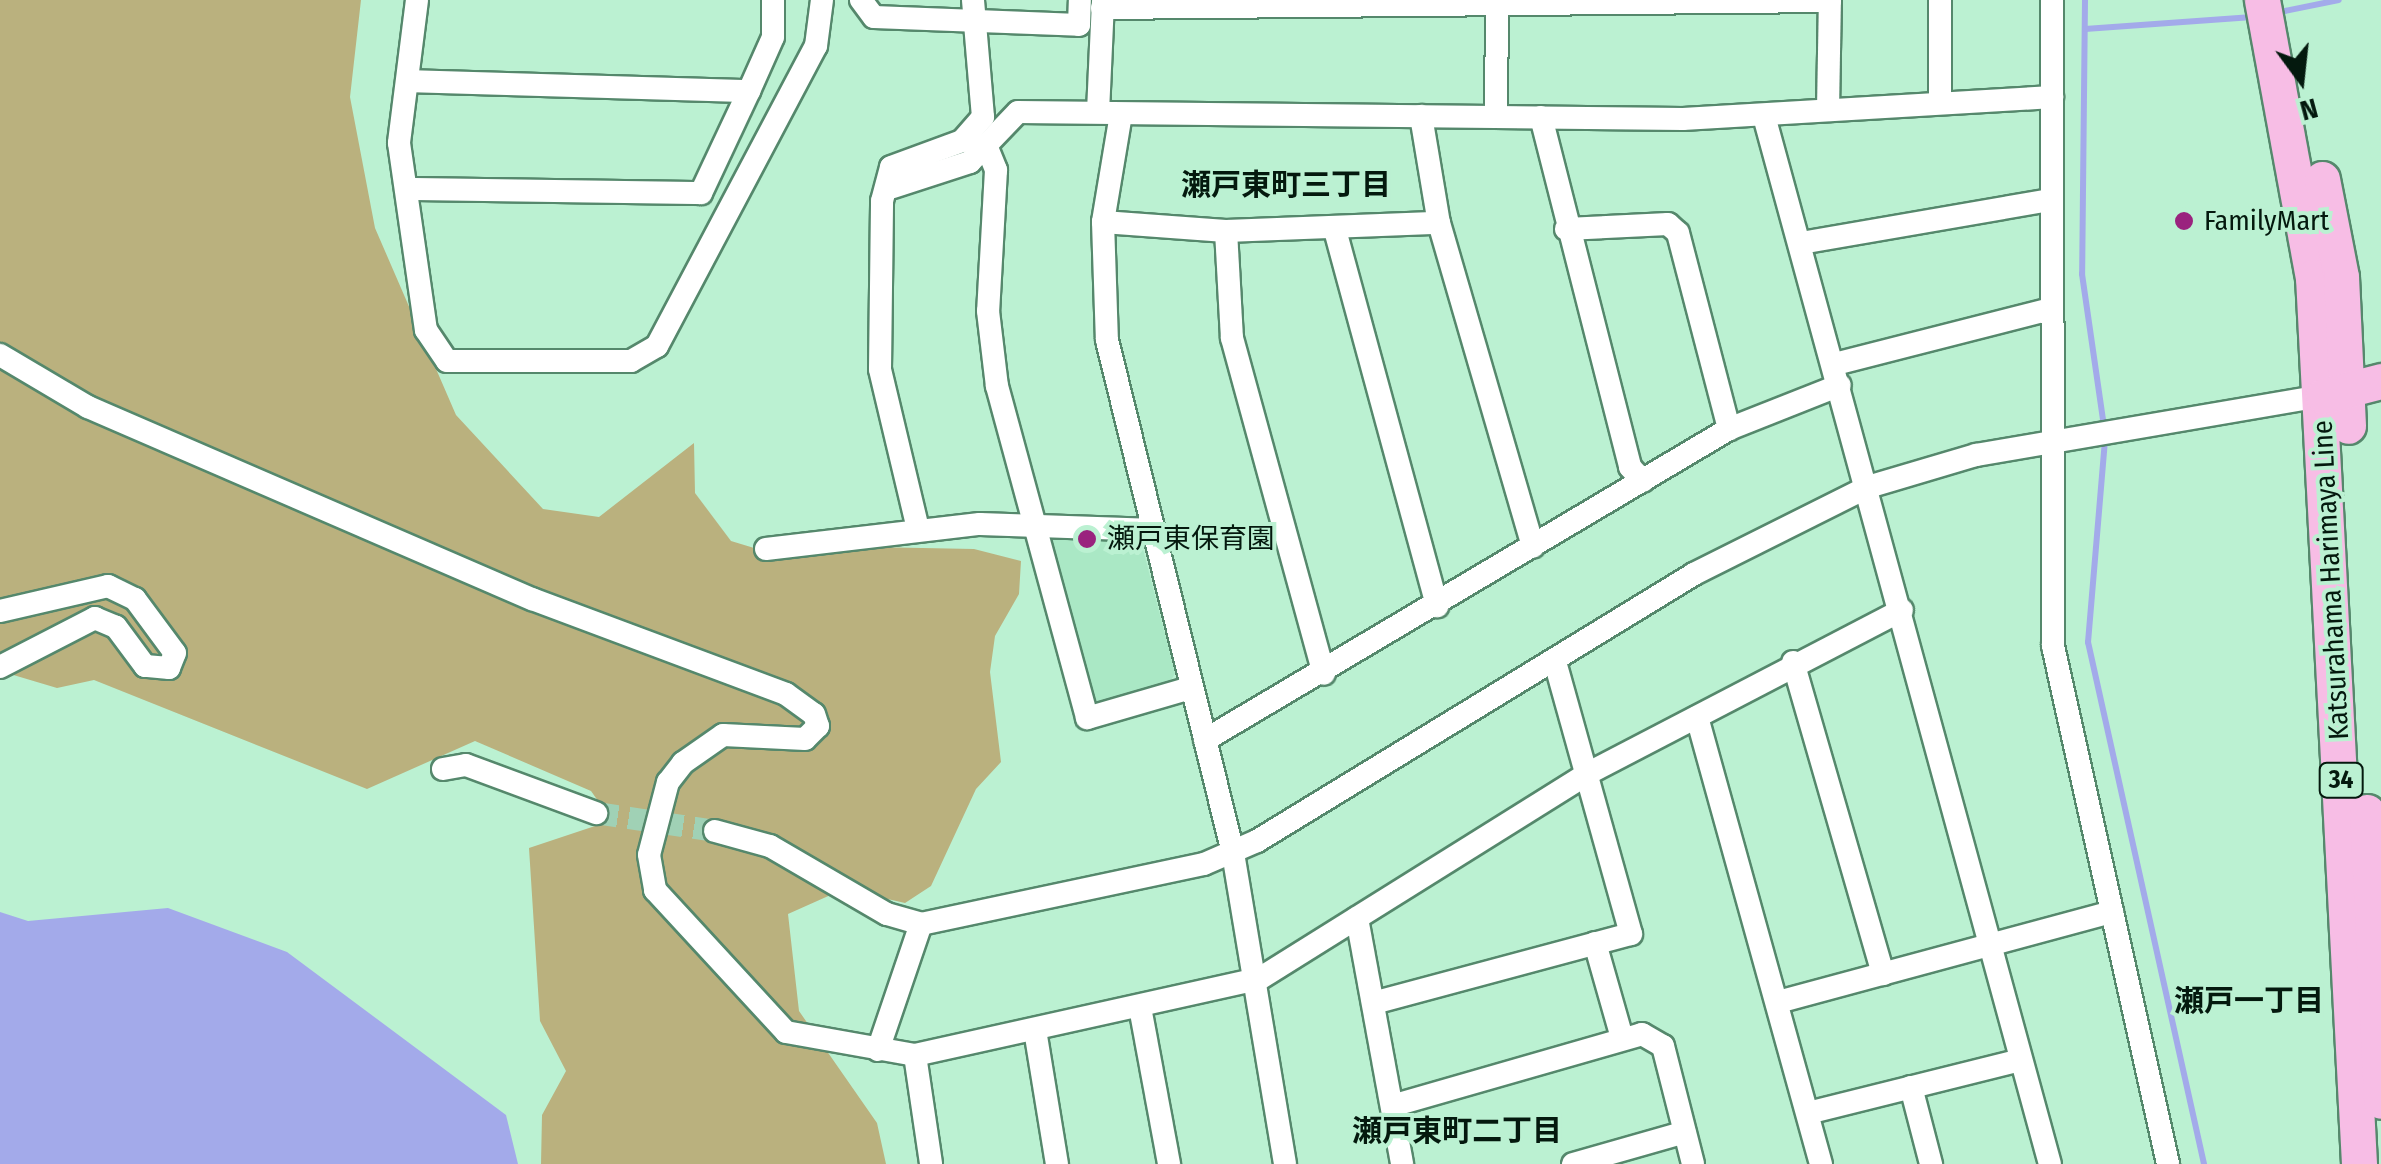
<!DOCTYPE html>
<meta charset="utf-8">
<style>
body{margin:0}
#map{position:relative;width:2381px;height:1164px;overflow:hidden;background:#bbf1d2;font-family:"Fira Sans Condensed","Noto Sans JP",sans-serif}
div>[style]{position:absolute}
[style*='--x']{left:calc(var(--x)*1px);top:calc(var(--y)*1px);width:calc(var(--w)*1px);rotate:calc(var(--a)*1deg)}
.built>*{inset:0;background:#aae8c5}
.green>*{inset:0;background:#bab17e}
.water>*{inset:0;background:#a3aaea}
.stream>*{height:6px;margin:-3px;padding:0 3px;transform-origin:3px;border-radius:3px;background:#a3aaea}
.street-tunnel>*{height:22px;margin-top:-11px;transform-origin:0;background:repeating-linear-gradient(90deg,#a0d1b5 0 22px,transparent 0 33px)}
.roads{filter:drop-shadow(2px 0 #55886c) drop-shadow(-2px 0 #55886c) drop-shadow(0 2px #55886c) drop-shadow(0 -2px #55886c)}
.street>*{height:22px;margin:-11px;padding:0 11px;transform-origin:11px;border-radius:11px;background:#fff}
.primary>*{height:35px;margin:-17.5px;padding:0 17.5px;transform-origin:17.5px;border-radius:17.5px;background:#f7bde5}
.dots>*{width:28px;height:28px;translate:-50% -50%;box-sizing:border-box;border:5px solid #bbf1d2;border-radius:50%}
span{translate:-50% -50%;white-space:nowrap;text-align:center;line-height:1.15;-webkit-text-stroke:8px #bbf1d2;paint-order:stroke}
.shield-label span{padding:2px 8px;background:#bbf1d2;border:2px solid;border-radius:8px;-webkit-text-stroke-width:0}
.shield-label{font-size:25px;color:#04190e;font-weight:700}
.poi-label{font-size:28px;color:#04190e}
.left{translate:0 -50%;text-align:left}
.street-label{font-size:28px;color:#04190e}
.neighbourhood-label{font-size:30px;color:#04190e;font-weight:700}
.north{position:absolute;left:2251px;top:30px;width:100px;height:100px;-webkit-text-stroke:8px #bbf1d2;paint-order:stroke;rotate:165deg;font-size:28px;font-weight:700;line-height:40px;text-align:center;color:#04190e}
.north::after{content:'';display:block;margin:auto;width:35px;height:45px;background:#04190e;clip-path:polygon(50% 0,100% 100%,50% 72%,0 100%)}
</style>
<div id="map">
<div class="built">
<i style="clip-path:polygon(1058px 534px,1129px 539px,1143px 549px,1175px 673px,1167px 688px,1103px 705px,1089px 696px,1047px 547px)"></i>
</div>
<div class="green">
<i style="clip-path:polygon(0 0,361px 0,350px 97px,375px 228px,456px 415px,543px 509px,599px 517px,694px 443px,695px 493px,731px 541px,780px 556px,818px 546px,974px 549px,1021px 561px,1019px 594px,995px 636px,990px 672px,1001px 762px,976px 789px,931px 886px,905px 903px,844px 889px,788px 914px,799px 1011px,877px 1123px,886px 1164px,541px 1164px,542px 1115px,566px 1071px,540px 1021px,529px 848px,598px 825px,603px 808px,591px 791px,475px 741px,367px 789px,94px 680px,57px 688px,0 671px)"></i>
</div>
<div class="water">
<i style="clip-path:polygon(168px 908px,287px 952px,506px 1115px,518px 1164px,0 1164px,0 912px,28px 921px)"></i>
</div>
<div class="stream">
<i style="--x:2085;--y:0;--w:274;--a:90.6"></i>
<i style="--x:2082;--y:274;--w:155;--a:81.8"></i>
<i style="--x:2275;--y:13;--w:65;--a:-11.5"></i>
<i style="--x:2085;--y:29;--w:168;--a:-4.1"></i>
<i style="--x:2105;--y:440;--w:203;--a:94.8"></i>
<i style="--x:2088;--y:642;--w:535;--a:77.47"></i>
</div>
<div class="street-tunnel">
<i style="--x:596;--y:813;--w:120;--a:8.6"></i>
</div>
<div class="roads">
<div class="street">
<i style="--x:417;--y:0;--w:144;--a:97.2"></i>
<i style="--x:399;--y:143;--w:189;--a:81.8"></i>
<i style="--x:426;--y:330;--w:37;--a:56"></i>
<i style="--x:447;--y:361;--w:184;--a:0"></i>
<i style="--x:631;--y:361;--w:30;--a:-30"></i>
<i style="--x:657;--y:346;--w:340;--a:-62.1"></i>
<i style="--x:816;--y:46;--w:46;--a:-82.6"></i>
<i style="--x:861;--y:0;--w:21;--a:53"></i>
<i style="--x:874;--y:17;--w:205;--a:2.2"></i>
<i style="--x:1079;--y:25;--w:25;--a:-88"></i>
<i style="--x:2052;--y:0;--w:646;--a:89.91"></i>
<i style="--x:2053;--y:646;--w:531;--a:77.48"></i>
<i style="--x:1102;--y:8;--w:728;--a:-0.55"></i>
<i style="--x:408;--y:81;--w:341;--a:1.7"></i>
<i style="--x:749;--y:91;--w:59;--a:-66"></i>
<i style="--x:773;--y:37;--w:37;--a:-90"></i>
<i style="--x:1940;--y:103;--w:103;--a:-90"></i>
<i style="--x:1828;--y:110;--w:110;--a:-89"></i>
<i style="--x:1098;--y:112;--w:112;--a:-87.4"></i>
<i style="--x:1421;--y:116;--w:109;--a:80.5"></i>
<i style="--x:1439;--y:223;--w:337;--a:73.8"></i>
<i style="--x:1764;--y:116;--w:1086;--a:74.74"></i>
<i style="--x:1496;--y:117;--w:117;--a:-89.5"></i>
<i style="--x:1541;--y:117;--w:361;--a:75.7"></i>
<i style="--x:1630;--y:467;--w:19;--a:47"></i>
<i style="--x:1120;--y:120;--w:103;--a:99.5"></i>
<i style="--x:1103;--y:222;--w:118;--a:88.1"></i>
<i style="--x:1107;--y:340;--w:528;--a:76.2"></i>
<i style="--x:1233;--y:853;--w:315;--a:80.5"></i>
<i style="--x:988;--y:150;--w:22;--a:68"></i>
<i style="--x:996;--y:170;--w:141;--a:93.2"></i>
<i style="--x:988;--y:311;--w:76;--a:83.2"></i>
<i style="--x:997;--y:386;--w:344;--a:74.8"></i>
<i style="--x:1087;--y:718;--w:107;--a:-16.2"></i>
<i style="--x:893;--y:187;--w:81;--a:-18"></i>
<i style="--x:970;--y:162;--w:69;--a:-46.2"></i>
<i style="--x:1018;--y:112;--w:665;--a:0.6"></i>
<i style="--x:1683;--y:119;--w:370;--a:-3.4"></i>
<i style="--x:408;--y:189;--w:293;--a:0.8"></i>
<i style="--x:701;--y:193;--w:113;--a:-64.8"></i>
<i style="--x:1103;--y:222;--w:123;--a:4.2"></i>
<i style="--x:1226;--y:231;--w:213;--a:-2.2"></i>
<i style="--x:1566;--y:229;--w:102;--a:-2.8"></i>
<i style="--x:1668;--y:224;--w:13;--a:42"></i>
<i style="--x:1678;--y:233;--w:203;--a:75.4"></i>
<i style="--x:1335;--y:230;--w:390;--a:74.8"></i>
<i style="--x:1226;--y:231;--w:107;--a:86.8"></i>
<i style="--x:1232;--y:338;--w:348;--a:74.7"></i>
<i style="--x:1801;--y:243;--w:254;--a:-9.8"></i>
<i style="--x:0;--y:355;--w:102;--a:30.6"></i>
<i style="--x:88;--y:407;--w:484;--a:23.4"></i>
<i style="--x:532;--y:599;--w:271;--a:20.5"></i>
<i style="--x:786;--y:694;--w:34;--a:36"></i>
<i style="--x:814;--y:714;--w:13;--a:72"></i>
<i style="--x:818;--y:726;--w:18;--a:135"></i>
<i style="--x:805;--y:739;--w:82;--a:-177.2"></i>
<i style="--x:723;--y:735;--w:49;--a:145"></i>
<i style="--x:683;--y:763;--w:24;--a:128"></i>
<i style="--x:668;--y:782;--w:75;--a:104.6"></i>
<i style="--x:649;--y:855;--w:36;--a:80"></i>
<i style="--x:655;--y:890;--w:193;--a:47.3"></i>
<i style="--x:786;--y:1032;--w:131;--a:10.1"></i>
<i style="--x:915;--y:1055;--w:352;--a:-12.5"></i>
<i style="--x:1259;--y:979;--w:387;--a:-32"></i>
<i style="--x:1587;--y:774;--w:355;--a:-27.5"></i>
<i style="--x:1835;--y:364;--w:222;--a:-14.3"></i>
<i style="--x:918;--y:529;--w:164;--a:-103.4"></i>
<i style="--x:880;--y:369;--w:168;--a:-89.3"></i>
<i style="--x:882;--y:201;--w:35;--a:-75"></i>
<i style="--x:891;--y:167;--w:76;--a:-20.1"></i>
<i style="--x:962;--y:141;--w:32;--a:-49"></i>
<i style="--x:983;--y:117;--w:117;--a:-94.9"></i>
<i style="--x:766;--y:549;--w:215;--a:-6.7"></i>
<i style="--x:980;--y:524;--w:168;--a:2"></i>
<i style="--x:0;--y:611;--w:111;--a:-13"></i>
<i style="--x:108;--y:586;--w:30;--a:26"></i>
<i style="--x:135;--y:599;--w:67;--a:53.5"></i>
<i style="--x:175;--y:653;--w:16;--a:112"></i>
<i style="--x:169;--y:668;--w:24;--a:-175"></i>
<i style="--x:145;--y:666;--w:49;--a:-126.6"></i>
<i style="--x:116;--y:627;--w:23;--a:-157"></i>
<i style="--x:95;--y:618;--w:107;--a:152.7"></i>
<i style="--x:1793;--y:662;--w:325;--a:73.9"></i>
<i style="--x:1697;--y:717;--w:464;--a:74.5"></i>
<i style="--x:1205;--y:740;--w:609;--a:-30.69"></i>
<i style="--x:1729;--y:429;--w:119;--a:-21.6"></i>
<i style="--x:443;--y:769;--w:23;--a:-10"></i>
<i style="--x:466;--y:765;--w:139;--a:20.3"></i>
<i style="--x:715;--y:831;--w:57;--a:15.3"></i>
<i style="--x:770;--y:846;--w:135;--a:30.2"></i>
<i style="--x:887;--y:914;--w:35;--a:16"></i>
<i style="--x:921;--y:924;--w:289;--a:-12"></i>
<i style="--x:1204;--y:864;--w:58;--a:-23.5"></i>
<i style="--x:1257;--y:841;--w:512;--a:-31.42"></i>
<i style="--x:1694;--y:574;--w:195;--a:-26.6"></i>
<i style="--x:1868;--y:487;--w:113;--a:-16.5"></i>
<i style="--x:1976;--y:455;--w:351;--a:-9.7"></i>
<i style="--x:1357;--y:918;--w:250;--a:79.6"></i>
<i style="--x:1595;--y:943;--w:99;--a:74.1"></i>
<i style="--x:1377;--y:1002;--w:263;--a:-15"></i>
<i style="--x:1631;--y:934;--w:283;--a:-105.6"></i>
<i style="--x:1778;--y:1002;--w:346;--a:-15.1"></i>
<i style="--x:1140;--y:1007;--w:160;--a:79.5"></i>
<i style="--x:1035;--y:1030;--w:136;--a:80.7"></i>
<i style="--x:878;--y:1050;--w:133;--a:-71.2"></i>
<i style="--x:915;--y:1055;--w:110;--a:81.6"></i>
<i style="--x:1911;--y:1087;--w:80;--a:75.4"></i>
<i style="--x:1395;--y:1105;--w:257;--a:-16"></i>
<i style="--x:1642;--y:1034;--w:24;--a:30"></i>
<i style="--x:1663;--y:1046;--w:122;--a:75.7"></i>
<i style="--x:1808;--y:1113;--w:219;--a:-14"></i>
<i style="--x:1573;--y:1164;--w:116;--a:-15.9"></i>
</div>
<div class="primary">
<i style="--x:2262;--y:0;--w:282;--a:79.6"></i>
<i style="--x:2313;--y:277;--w:888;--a:87.03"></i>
<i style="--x:2322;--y:179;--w:100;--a:79"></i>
<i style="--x:2341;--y:277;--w:149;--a:87.3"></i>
<i style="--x:2323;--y:396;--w:60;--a:-14.5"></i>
<i style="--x:2367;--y:812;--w:289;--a:87.2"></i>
</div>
</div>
<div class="dots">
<i style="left:2184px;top:221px;background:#9a237e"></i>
<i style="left:1087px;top:539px;background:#9a237e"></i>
</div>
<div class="shield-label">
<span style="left:2341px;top:780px">34</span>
</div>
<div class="poi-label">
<span class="left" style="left:2204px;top:221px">FamilyMart</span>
<span class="left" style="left:1107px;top:539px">瀬戸東保育園</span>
</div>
<div class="street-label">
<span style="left:2331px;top:580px;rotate:-93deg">Katsurahama Harimaya Line</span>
</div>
<div class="neighbourhood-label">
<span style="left:1286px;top:185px">瀬戸東町三丁目</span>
<span style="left:2249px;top:1001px">瀬戸一丁目</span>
<span style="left:1457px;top:1131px">瀬戸東町二丁目</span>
</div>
<div class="north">N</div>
</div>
